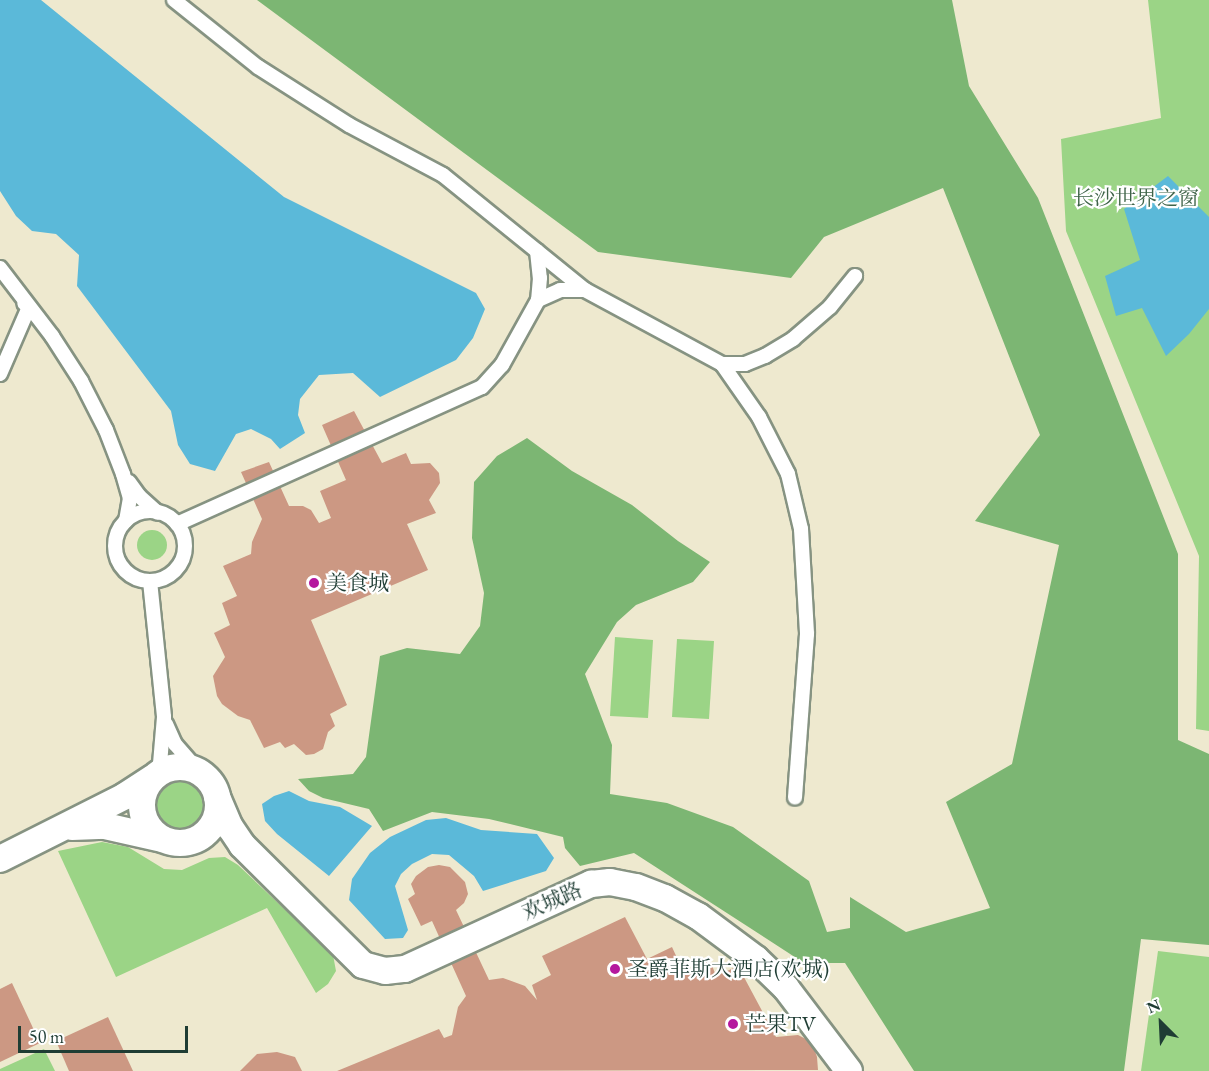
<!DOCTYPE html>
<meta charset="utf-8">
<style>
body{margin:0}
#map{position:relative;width:1209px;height:1071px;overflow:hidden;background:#eee9cf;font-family:"EB Garamond","Noto Serif SC",serif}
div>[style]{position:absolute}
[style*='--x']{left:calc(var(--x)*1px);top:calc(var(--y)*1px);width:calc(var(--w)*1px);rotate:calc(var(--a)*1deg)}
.green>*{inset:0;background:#9bd486}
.round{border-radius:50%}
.forest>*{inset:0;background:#7cb673}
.water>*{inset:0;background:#5bb9d9}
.building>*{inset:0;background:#cc9883}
.roads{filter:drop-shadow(2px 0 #869382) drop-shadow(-2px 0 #869382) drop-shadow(0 2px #869382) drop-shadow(0 -2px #869382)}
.service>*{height:14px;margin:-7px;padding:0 7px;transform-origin:7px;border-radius:7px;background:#fff}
.service>.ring{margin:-7px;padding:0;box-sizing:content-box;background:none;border:14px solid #fff;border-radius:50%}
.minor>*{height:26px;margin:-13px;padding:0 13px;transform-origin:13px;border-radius:13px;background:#fff}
.minor>.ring{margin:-13px;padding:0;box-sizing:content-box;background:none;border:26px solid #fff;border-radius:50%}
.dots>*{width:16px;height:16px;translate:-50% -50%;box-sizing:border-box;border:3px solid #fff;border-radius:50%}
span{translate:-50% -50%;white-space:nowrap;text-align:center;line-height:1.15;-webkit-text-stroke:4.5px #fff;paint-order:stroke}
.park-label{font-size:21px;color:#3e6348}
.poi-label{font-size:21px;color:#1f3d34}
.left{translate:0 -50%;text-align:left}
.street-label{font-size:21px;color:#1f3d34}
.north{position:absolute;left:1131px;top:993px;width:60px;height:60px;-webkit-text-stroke:4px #fff;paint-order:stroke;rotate:336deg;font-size:16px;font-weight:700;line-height:24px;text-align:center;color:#1f3d34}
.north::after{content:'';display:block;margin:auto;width:21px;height:27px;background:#1f3d34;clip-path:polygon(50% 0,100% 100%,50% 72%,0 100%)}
.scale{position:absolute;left:18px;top:1026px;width:170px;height:27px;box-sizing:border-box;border:3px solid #1f3d34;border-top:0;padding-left:8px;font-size:18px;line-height:21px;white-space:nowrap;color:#1f3d34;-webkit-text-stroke:4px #fff;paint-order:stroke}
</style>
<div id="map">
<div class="green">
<i style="clip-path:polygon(1148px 0,1209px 0,1209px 731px,1196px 729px,1199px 556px,1066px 231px,1061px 139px,1161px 118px)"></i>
<i class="round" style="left:137px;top:530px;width:30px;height:30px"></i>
<i style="clip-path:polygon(615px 637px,653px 640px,648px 718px,610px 716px)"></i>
<i style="clip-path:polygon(677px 639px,714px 641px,709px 719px,672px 717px)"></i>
<i class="round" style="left:154px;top:779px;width:52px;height:52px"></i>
<i style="clip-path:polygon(102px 842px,128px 847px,164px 869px,182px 870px,209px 858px,225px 857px,238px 865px,333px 955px,336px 971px,328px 984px,316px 993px,267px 908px,116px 977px,58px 851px)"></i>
<i style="clip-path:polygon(1158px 951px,1209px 957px,1209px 1071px,1141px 1071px)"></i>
<i style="clip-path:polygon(44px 1049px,55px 1071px,0 1071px,0 1069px)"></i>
</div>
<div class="forest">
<i style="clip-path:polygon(257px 0,952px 0,969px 86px,1038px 198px,1178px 554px,1178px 740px,1209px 754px,1209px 945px,1141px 939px,1124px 1071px,914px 1071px,845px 963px,804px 963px,634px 853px,580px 866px,565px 848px,563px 837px,489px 819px,432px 812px,383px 831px,369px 809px,323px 798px,309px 791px,298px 779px,353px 774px,366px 757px,380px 656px,407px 648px,460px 654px,480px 626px,484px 593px,472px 538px,474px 482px,497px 456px,527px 438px,572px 471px,632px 505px,678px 541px,710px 562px,693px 582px,636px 605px,617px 622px,585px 674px,612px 745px,610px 794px,667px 803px,733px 827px,809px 881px,827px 932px,850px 928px,850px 897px,906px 932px,990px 908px,946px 802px,1012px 764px,1059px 545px,975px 521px,1040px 435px,943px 188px,824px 237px,791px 278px,598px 252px)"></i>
</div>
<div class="water">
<i style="clip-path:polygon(0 0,41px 0,284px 197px,476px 293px,485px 309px,473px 338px,456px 360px,380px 397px,353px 373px,319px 375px,300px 399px,298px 415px,305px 433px,280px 449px,271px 439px,251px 429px,236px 434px,215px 471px,190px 464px,178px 445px,171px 411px,77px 286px,79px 255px,56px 234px,32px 231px,16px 216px,0 191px)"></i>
<i style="clip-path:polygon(1168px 176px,1209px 217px,1209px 309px,1189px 334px,1166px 356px,1142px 308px,1116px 316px,1105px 276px,1140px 260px,1124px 209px)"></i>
<i style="clip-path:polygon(289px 791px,309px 801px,340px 807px,372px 826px,329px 876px,277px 834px,265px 821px,262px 804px,274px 796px)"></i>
<i style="clip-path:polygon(446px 818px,481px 830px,537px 834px,554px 858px,546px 871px,483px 891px,474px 876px,449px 855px,432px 854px,412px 864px,401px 874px,395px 886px,408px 930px,403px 938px,385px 939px,349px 900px,352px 879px,370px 853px,390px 837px,426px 820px)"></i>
</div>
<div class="building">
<i style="clip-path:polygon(354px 411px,382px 463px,406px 453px,411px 464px,430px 463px,439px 473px,440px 483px,429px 500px,436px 513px,407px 524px,428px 570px,311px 620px,347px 705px,330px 714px,335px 726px,328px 732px,323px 749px,314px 754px,306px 755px,294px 744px,285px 748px,280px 742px,264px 748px,250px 720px,238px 716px,222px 704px,217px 696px,213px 676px,225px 657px,214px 633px,230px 625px,222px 603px,237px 596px,223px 566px,251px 554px,252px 542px,262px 519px,241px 472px,269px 462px,289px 506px,303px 506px,311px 510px,319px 523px,331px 518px,320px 491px,346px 480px,322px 425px)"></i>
<i style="clip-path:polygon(439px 865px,450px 867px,465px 882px,468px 894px,464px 903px,456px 910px,489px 980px,503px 978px,525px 986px,537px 1000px,532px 985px,551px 975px,542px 956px,625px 917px,647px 959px,672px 947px,684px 973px,710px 960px,716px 976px,738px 966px,776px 1037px,798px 1035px,806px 1039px,813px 1045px,817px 1057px,818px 1070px,337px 1071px,439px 1029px,444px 1038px,452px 1035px,458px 1007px,466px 996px,432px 921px,421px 926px,408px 899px,415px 894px,411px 884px,416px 876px,428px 867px)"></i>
<i style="clip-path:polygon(12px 983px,40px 1043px,0 1062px,0 989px)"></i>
<i style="clip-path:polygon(108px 1017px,133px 1071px,69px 1071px,56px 1041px)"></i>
<i style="clip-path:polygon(277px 1052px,295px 1057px,302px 1071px,240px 1071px,257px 1054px)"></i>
</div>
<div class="roads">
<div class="service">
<i style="--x:174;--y:0;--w:107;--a:38.6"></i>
<i style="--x:258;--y:67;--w:108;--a:32.5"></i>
<i style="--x:349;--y:125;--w:106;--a:28"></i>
<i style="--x:443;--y:175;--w:183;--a:39"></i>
<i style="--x:537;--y:251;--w:27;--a:84"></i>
<i style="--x:540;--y:278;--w:22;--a:95"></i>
<i style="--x:0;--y:268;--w:86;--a:52.6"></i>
<i style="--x:52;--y:336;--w:54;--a:57.2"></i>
<i style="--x:81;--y:381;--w:55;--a:63"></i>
<i style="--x:106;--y:430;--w:47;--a:68.9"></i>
<i style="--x:123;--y:474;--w:25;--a:74"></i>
<i style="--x:130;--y:498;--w:23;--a:100"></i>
<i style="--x:722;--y:364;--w:23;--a:0"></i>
<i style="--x:745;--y:364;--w:22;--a:-22"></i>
<i style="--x:765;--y:356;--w:33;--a:-31"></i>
<i style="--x:793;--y:339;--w:49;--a:-40.9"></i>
<i style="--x:830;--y:307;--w:40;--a:-51"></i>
<i style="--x:0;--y:374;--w:73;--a:-66.6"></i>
<i style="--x:29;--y:307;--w:6;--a:-141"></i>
<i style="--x:129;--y:482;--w:17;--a:54"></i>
<i style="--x:139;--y:496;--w:25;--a:42"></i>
<i class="ring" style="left:115px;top:511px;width:56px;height:56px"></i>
<i style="--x:177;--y:524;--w:334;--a:-24.2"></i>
<i style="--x:482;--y:387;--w:30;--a:-48"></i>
<i style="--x:502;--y:365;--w:74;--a:-61"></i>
<i style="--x:538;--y:300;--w:24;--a:-24"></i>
<i style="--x:560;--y:290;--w:25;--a:0"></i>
<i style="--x:585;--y:290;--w:156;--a:28.4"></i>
<i style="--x:722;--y:364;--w:65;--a:55.1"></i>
<i style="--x:759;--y:417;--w:64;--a:63"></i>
<i style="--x:788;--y:474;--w:57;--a:76.7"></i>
<i style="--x:801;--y:529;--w:105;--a:86.7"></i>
<i style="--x:807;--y:634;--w:164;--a:94.2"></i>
<i style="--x:150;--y:581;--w:137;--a:84.1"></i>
<i style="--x:164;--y:717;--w:47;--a:94.9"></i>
<i style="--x:160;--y:764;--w:16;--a:117"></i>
<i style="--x:166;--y:724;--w:22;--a:66"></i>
<i style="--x:175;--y:744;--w:37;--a:49"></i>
</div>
<div class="minor">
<i class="ring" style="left:142px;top:767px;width:50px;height:50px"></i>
<i style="--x:217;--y:797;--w:33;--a:67"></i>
<i style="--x:230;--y:827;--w:22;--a:56"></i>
<i style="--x:242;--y:845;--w:170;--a:44.8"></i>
<i style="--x:363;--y:965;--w:23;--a:15"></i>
<i style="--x:385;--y:971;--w:20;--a:-6"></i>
<i style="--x:405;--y:969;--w:205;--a:-24.6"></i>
<i style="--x:591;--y:884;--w:19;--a:-6"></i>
<i style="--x:610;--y:882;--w:26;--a:11"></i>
<i style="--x:636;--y:887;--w:31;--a:21"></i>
<i style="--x:665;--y:898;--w:38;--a:29"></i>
<i style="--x:698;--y:916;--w:72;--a:36.6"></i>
<i style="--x:756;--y:959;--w:42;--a:44"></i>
<i style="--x:786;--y:988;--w:104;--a:52.8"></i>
<i style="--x:72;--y:827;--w:33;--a:-2"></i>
<i style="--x:105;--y:826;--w:58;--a:12.8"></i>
<i style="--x:0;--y:859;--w:140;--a:-26.7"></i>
<i style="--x:125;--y:796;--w:33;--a:-33"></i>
</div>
</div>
<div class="dots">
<i style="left:314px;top:583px;background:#b5179e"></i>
<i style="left:615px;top:969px;background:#b5179e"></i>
<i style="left:733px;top:1024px;background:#b5179e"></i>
</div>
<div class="park-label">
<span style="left:1136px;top:198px">长沙世界之窗</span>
</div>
<div class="poi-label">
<span class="left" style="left:326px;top:583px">美食城</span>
<span class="left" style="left:627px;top:969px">圣爵菲斯大酒店(欢城)</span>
<span class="left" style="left:745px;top:1024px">芒果TV</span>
</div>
<div class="street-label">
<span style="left:552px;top:901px;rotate:-24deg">欢城路</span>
</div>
<div class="north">N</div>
<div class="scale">50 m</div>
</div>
